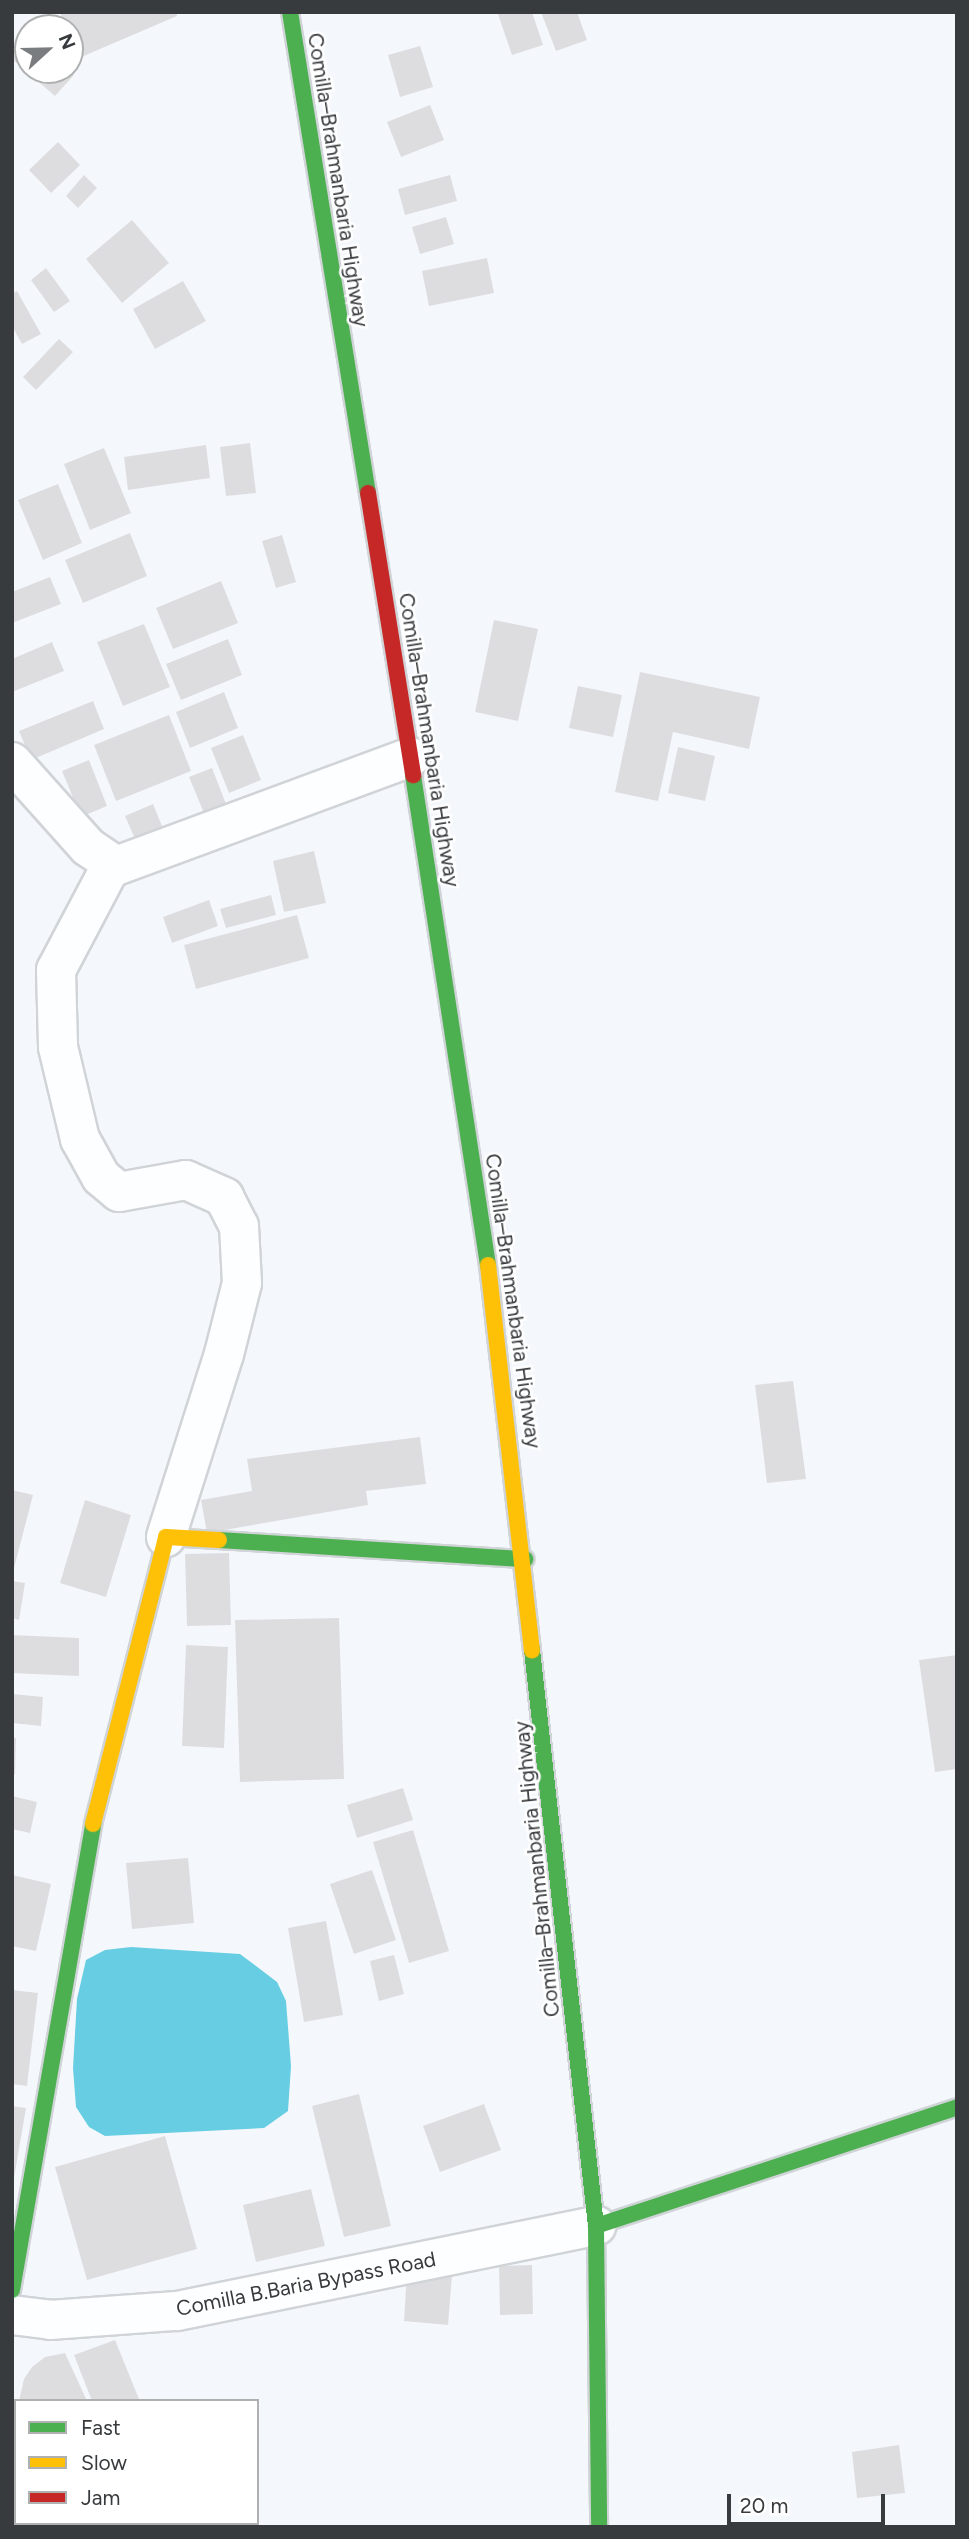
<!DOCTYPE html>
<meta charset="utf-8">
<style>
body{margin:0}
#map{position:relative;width:969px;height:2539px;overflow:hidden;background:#f4f8fc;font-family:Figtree,sans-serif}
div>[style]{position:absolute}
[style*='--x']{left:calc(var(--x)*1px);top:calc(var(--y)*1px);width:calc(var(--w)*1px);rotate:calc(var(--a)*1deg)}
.water>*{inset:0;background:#67cde3}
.building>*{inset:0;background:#dddddf}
.roads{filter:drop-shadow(2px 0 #d0d4d7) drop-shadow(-2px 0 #d0d4d7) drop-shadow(0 2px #d0d4d7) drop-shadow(0 -2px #d0d4d7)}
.street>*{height:38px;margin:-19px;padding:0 19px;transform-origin:19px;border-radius:19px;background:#fdfeff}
.fast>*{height:16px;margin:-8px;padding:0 8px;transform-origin:8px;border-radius:8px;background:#4caf50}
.slow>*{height:16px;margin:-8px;padding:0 8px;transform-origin:8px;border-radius:8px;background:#ffc107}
.jam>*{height:16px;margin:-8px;padding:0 8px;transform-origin:8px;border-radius:8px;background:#c62828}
span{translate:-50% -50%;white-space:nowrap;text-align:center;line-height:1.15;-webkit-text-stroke:5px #fff;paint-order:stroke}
.street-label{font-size:21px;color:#383b3d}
.frame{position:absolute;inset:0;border:14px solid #383b3d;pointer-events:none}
.legend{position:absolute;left:14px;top:2399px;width:245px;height:126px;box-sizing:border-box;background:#fff;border:2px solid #afb1b1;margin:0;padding:9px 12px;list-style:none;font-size:21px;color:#383b3d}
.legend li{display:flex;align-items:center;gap:14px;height:35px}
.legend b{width:35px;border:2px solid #afb1b1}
.north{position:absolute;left:14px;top:14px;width:70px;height:70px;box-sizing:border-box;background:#fff;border:2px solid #afb1b1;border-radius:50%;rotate:68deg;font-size:19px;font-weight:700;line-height:28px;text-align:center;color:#383b3d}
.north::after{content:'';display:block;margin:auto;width:24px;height:32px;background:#7a7d80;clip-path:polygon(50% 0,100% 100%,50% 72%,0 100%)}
.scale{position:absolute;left:727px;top:2494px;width:158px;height:32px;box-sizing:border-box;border:4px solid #383b3d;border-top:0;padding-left:9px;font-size:21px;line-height:24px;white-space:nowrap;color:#383b3d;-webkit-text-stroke:5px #fff;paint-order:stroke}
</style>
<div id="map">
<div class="water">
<i style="clip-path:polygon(131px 1947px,240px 1954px,277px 1982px,286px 2001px,291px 2066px,288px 2111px,264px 2128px,105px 2136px,89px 2127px,76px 2107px,73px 2068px,77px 1999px,86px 1960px,105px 1950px)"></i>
</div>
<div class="building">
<i style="clip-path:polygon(60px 12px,176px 12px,177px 16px,79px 58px)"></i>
<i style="clip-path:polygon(532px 12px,543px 45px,512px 55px,498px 14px)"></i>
<i style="clip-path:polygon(541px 12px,577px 12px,587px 40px,556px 51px)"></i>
<i style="clip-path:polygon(28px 38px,28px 70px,68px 70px,74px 75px,55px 96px,12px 59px)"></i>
<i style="clip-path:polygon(420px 46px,433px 87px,400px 97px,388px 55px)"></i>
<i style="clip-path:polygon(430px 105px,444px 140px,401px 157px,387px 122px)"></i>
<i style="clip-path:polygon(58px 142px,80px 165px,51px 193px,29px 170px)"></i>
<i style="clip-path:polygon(84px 175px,97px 188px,78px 208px,66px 196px)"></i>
<i style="clip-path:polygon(450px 175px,457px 201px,405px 215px,398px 189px)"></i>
<i style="clip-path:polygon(446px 217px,454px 244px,420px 254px,412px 227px)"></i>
<i style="clip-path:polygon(132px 220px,169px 263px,122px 303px,86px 259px)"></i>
<i style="clip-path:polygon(487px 258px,494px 293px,429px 306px,422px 271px)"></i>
<i style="clip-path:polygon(46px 268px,70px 301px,54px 312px,31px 280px)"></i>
<i style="clip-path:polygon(183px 281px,206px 321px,155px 349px,133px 309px)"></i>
<i style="clip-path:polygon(17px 291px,41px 334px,22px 344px,12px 326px,12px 294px)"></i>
<i style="clip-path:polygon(59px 339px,73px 352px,36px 390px,23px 377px)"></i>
<i style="clip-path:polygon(250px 443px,256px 493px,226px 496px,220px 447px)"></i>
<i style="clip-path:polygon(206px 445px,210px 478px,128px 490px,124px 457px)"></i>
<i style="clip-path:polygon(104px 448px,131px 513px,90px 530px,64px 464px)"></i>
<i style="clip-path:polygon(58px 484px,82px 543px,43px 560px,18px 500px)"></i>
<i style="clip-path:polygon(130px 533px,147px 576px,83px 603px,65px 560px)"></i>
<i style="clip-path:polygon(282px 535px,296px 582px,276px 588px,262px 541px)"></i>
<i style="clip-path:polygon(50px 577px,61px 604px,12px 623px,12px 592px)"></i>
<i style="clip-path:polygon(221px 581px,238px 623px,173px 649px,156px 608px)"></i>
<i style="clip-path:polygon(494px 620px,538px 629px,518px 721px,475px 712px)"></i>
<i style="clip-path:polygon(144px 624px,170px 687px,123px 706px,97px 642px)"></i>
<i style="clip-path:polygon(228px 639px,242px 675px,181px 700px,166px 664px)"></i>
<i style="clip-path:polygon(52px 642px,64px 671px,12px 692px,12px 659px)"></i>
<i style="clip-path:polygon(640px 672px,760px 697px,749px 749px,673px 732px,658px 801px,615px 792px)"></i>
<i style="clip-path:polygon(578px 686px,622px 695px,613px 737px,569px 728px)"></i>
<i style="clip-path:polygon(224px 692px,238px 728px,190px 748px,176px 712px)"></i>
<i style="clip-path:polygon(93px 701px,104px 729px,31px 760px,19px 731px)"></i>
<i style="clip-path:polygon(169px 715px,191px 771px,116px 801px,94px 745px)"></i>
<i style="clip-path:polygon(243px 735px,261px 780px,229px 793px,211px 748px)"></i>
<i style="clip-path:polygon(678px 747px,715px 756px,705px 801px,668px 793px)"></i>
<i style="clip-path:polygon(89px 760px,107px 806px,81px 817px,62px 771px)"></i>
<i style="clip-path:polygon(212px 768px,226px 804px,204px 813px,189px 777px)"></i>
<i style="clip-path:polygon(153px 804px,166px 836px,139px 848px,125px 816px)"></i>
<i style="clip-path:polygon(314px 851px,326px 903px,284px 912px,273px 861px)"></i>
<i style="clip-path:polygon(271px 895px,276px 915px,226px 928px,220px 909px)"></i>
<i style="clip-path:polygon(209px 900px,218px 926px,172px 943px,163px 917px)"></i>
<i style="clip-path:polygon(297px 915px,309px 958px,196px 989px,184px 945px)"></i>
<i style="clip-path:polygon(793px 1381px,806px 1479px,767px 1483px,755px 1385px)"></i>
<i style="clip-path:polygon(420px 1437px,426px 1484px,366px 1491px,368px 1505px,207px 1533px,201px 1500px,252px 1491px,247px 1459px)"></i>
<i style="clip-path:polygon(12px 1490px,33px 1495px,13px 1572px,12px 1571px)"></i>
<i style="clip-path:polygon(85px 1500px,131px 1515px,106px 1597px,60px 1583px)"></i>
<i style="clip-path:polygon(229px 1553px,231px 1625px,187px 1626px,185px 1554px)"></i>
<i style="clip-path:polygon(12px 1581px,25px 1583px,19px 1620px,12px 1618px)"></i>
<i style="clip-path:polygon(339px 1618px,344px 1779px,240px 1782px,235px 1620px)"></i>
<i style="clip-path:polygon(12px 1635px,79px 1638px,79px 1676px,12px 1673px)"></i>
<i style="clip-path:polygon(186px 1645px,228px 1647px,224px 1748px,182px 1746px)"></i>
<i style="clip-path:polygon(957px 1655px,957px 1769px,935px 1772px,919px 1660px)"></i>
<i style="clip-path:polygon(12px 1694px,43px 1697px,41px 1726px,12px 1723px)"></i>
<i style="clip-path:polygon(12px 1738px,16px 1738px,15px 1774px,12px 1774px)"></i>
<i style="clip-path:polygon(403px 1788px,413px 1820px,357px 1838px,347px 1805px)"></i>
<i style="clip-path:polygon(12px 1796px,37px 1802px,30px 1833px,12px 1829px)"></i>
<i style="clip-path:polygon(413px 1830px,449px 1951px,409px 1963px,373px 1842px)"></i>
<i style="clip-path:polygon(188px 1858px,194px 1923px,132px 1929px,126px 1863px)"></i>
<i style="clip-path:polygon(372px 1870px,396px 1940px,354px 1954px,330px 1884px)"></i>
<i style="clip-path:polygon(12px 1875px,51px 1884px,36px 1951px,12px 1946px)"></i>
<i style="clip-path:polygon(326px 1921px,343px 2015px,304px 2022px,288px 1928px)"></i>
<i style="clip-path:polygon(394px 1955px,404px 1994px,379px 2001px,370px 1961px)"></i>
<i style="clip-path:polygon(12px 1990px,38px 1993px,27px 2086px,12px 2084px)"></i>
<i style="clip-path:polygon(359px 2094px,391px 2226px,344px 2237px,312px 2106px)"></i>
<i style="clip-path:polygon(484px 2104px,501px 2150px,440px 2172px,423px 2126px)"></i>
<i style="clip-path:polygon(12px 2106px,26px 2108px,12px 2190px)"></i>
<i style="clip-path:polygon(165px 2136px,197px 2249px,87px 2280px,55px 2167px)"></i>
<i style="clip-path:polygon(311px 2189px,325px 2246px,256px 2262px,243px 2205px)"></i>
<i style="clip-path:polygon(532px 2265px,533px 2314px,500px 2315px,499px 2266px)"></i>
<i style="clip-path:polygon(407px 2272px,452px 2275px,448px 2325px,404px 2321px)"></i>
<i style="clip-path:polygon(115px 2340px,139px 2399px,92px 2401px,74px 2355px)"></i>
<i style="clip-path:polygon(65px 2353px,87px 2401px,19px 2401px,24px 2379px,32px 2367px,45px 2357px)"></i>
<i style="clip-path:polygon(12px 2417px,16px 2417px,16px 2455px,12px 2454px)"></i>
<i style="clip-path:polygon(899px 2445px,905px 2493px,857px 2498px,852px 2452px)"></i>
<i style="clip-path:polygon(12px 2466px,16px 2523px,45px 2523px,45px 2527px,12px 2527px)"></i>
<i style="clip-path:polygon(70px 2523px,102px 2523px,69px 2527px)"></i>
<i style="clip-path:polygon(150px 2523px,195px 2523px,149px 2527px)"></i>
</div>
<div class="roads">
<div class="street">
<i style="--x:12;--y:762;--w:114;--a:48.2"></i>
<i style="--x:88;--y:847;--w:34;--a:34"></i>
<i style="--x:116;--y:866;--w:314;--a:-20.3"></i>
<i style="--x:112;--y:864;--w:120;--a:117.8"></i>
<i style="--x:56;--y:970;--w:77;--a:88.5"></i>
<i style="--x:58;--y:1047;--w:95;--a:76.6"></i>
<i style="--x:80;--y:1139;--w:43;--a:61.1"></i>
<i style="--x:101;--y:1177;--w:23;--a:40"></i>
<i style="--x:119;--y:1192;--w:68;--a:-10.2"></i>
<i style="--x:186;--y:1180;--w:42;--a:24.1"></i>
<i style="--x:224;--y:1197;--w:33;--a:63"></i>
<i style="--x:239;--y:1226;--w:57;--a:87"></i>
<i style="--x:242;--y:1283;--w:73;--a:104.2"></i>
<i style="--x:224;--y:1354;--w:192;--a:107.6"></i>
<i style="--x:12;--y:2315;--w:38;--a:7"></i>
<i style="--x:50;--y:2320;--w:127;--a:-4.1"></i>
<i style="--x:177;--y:2311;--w:428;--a:-11.5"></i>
</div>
<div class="fast">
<i style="--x:290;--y:12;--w:487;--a:80.8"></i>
<i style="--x:413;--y:775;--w:496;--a:81.3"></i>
<i style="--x:219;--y:1540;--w:307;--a:3.6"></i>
<i style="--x:532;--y:1650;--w:580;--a:83.66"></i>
<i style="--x:596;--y:2226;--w:380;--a:-18.2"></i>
<i style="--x:596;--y:2226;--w:301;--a:89.4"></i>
<i style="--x:12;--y:2290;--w:473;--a:-80.1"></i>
</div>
<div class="slow">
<i style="--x:488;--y:1265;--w:388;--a:83.5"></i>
<i style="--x:93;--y:1824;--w:296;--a:-75.7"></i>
<i style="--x:166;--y:1537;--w:53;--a:3.2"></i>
</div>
<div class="jam">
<i style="--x:368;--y:493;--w:286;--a:80.9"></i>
</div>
</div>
<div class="street-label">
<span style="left:338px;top:180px;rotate:81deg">Comilla–Brahmanbaria Highway</span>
<span style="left:429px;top:740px;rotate:81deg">Comilla–Brahmanbaria Highway</span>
<span style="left:513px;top:1301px;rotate:82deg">Comilla–Brahmanbaria Highway</span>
<span style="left:537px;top:1869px;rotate:-96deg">Comilla–Brahmanbaria Highway</span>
<span style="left:306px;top:2284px;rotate:-11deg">Comilla B.Baria Bypass Road</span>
</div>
<div class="frame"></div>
<ul class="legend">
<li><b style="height:9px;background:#4caf50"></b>Fast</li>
<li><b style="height:9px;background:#ffc107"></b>Slow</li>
<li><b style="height:9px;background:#c62828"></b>Jam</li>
</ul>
<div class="north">N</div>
<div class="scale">20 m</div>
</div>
